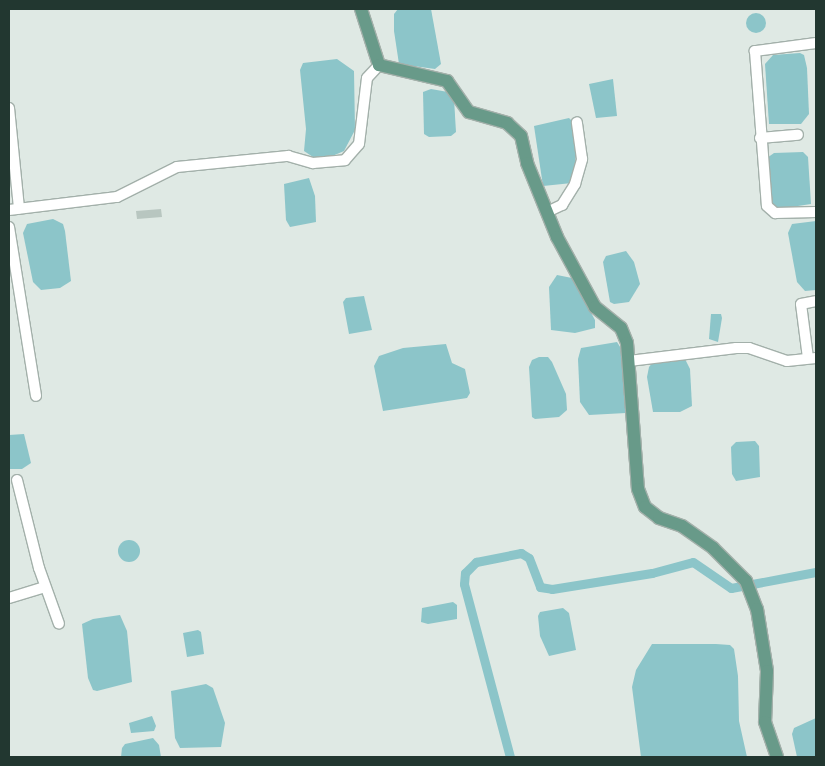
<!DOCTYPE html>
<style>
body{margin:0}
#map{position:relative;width:825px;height:766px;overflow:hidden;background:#dfe9e4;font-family:Poppins,sans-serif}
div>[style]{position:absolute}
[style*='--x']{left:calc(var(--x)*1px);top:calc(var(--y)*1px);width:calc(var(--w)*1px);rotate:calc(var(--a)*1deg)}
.water>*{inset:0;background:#8cc5c9}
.round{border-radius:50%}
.canal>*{height:9px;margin:-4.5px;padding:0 4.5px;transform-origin:4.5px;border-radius:4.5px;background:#8cc5c9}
.building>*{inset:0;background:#b8c6c0}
.roads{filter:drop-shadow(1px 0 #a3b0aa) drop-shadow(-1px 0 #a3b0aa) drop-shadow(0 1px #a3b0aa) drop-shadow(0 -1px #a3b0aa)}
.minor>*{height:10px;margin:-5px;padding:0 5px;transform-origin:5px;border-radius:5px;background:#fff}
.major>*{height:12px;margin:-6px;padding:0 6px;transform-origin:6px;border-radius:6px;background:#689a89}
span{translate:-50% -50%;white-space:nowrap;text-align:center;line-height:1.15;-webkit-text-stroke:4px #eff6f2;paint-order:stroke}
.frame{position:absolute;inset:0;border:10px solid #223730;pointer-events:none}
</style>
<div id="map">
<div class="water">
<i style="clip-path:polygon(398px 9px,431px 9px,441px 64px,435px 69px,399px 64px,394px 31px,394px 14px)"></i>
<i class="round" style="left:746px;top:13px;width:20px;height:20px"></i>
<i style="clip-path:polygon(800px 53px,804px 55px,807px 68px,809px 114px,801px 124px,769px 124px,765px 64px,773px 55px)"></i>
<i style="clip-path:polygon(337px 59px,354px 71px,355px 130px,344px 151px,330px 157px,316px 159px,304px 151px,306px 129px,300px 70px,303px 63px)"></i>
<i style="clip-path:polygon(613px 79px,617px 116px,596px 118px,589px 84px)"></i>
<i style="clip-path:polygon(431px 89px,448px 92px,454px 99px,456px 132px,451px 136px,429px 137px,424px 134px,423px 92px)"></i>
<i style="clip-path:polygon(569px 118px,573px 122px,577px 148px,572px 183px,543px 186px,534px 126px)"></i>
<i style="clip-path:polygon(803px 152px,808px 157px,811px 204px,778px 209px,771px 203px,767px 158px,774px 153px)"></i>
<i style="clip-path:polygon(309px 178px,315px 196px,316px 222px,290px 227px,286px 220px,284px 184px)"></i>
<i style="clip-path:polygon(53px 219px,63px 224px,65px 231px,71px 281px,60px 288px,41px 290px,33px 282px,23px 233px,27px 224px)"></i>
<i style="clip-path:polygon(816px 221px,816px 290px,805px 291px,797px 282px,788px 233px,792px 224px)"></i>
<i style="clip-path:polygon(626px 251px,634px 262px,640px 284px,629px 302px,614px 304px,610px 302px,603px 262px,606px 256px)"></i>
<i style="clip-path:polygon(557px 275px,572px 278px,595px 320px,595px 328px,575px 333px,551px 330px,549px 287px)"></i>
<i style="clip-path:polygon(364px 296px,372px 330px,349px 334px,343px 302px,346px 298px)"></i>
<i style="clip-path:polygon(711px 314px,721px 314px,722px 318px,718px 342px,709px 339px)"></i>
<i style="clip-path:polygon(617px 342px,622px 350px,626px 413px,589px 415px,580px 402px,578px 359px,581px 348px)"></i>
<i style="clip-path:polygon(446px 344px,452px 363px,465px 369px,470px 393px,467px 398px,383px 411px,374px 366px,379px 356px,403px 348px)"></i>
<i style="clip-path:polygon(539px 357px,548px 357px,552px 362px,566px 394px,567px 410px,559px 417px,535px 419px,532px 417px,529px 367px,532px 360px)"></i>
<i style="clip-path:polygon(685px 359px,690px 369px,692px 406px,680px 412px,653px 412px,647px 377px,649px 367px,653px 362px)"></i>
<i style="clip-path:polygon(24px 434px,31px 463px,22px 469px,10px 469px,9px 435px)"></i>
<i style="clip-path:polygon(755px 441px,759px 446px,760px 477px,736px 481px,732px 474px,731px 447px,736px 442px)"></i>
<i class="round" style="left:118px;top:540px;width:22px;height:22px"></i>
<i style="clip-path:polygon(453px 602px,457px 605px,457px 619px,428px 624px,421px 622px,422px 608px)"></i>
<i style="clip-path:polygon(563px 608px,569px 613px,576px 650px,549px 656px,540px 636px,538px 616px,540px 612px)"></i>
<i style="clip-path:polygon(120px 615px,127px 631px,132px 682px,97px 691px,93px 690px,88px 678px,82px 624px,93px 619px)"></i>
<i style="clip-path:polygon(198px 630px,201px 632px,204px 654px,187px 657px,183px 633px)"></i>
<i style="clip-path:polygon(652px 644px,716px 644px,730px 645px,734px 649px,738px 676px,739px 721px,747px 757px,641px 757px,632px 687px,636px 670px)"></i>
<i style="clip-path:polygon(206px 684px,213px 688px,225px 723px,221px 747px,180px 748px,175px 738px,171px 691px)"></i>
<i style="clip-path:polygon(152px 716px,156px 726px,154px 731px,131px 733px,129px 723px)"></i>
<i style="clip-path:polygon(816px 718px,816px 757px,797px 757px,792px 734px,794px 728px)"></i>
<i style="clip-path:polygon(153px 738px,159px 745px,161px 757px,121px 757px,122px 748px,125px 744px)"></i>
</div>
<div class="canal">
<i style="--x:510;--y:757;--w:179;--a:-104.9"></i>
<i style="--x:464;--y:584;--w:11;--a:-85"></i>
<i style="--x:465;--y:573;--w:16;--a:-45"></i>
<i style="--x:476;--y:562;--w:46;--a:-11.3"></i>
<i style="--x:521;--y:553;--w:9;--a:32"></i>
<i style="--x:529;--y:558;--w:31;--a:69"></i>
<i style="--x:540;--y:587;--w:12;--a:9"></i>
<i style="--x:552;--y:589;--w:101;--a:-9.1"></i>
<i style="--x:652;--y:573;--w:42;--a:-15"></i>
<i style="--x:693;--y:562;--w:46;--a:34.4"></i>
<i style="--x:731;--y:588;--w:86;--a:-10.7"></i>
</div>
<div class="building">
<i style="clip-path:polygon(161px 209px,162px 217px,137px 219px,136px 211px)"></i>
</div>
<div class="roads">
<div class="minor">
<i style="--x:816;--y:43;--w:62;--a:172.5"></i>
<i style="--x:755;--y:51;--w:155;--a:85.6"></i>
<i style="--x:767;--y:206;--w:11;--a:41"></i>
<i style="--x:775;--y:213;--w:41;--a:-1.4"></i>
<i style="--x:9;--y:108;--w:101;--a:84.3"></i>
<i style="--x:760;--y:138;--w:38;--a:-5"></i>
<i style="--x:9;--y:210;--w:109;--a:-6.9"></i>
<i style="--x:117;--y:197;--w:67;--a:-26.6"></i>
<i style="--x:177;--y:167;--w:112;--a:-5.7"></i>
<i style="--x:288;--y:156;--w:26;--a:16"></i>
<i style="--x:313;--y:163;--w:32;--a:-5"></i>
<i style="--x:345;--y:160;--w:21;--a:-49"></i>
<i style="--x:359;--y:144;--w:66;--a:-83.1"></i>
<i style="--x:367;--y:78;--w:18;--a:-47"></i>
<i style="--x:547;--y:212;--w:17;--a:-25"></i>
<i style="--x:562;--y:205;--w:25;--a:-58"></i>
<i style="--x:575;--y:184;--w:26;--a:-74"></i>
<i style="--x:582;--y:159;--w:37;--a:-98"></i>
<i style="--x:9;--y:227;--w:171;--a:80.9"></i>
<i style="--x:808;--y:358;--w:54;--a:-97.4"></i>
<i style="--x:801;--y:304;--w:15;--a:-11"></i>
<i style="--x:629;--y:361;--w:108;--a:-6.9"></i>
<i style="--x:736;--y:348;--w:13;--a:0"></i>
<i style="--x:749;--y:348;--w:40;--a:18.9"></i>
<i style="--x:787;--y:361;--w:29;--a:-6"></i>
<i style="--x:17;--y:480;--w:91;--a:76"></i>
<i style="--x:39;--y:568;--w:59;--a:70.3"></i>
<i style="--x:9;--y:598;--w:38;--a:-17"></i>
</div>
<div class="major">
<i style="--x:361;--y:9;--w:59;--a:72.2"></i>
<i style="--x:379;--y:65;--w:70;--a:13.2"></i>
<i style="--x:447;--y:81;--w:38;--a:55"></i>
<i style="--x:469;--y:112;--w:40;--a:16"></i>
<i style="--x:507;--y:123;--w:19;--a:43"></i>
<i style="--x:521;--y:136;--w:28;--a:77"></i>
<i style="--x:527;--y:163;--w:80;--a:67.9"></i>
<i style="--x:557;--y:237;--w:80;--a:61.5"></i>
<i style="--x:595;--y:307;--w:33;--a:39"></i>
<i style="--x:621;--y:328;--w:16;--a:68"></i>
<i style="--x:627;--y:343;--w:146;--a:85.7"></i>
<i style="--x:638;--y:489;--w:19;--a:69"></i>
<i style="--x:645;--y:507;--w:18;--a:38"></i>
<i style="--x:659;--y:518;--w:24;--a:19"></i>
<i style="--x:682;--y:526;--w:38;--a:35"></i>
<i style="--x:713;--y:548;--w:47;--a:45"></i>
<i style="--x:746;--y:581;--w:30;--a:69"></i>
<i style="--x:757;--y:609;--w:63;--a:80.8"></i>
<i style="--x:767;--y:671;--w:51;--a:92.2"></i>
<i style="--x:765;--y:722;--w:37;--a:71"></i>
</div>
</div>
<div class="frame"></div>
</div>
